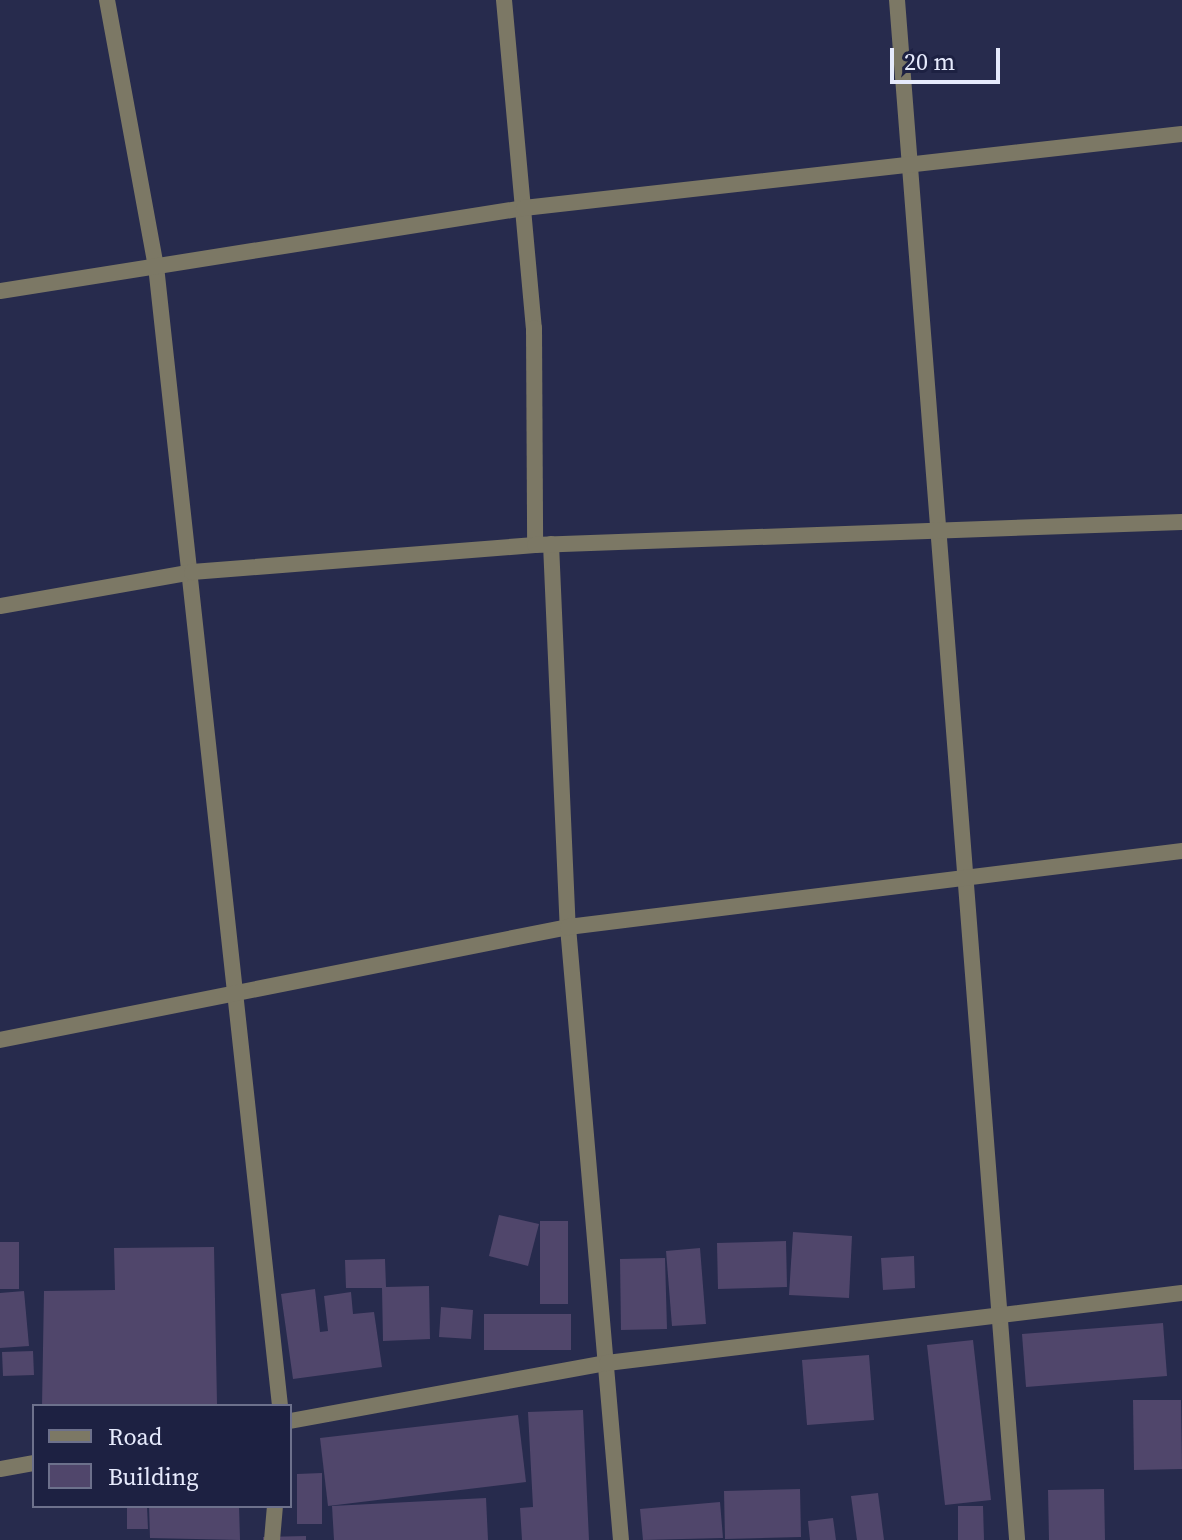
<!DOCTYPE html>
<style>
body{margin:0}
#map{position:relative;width:1182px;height:1540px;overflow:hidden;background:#272b4d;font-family:"Source Serif 4",serif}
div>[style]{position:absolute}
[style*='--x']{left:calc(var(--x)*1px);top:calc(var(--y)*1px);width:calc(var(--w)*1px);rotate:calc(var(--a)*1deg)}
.building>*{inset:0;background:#50466b}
.minor>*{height:16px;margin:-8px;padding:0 8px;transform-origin:8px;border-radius:8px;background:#7c7865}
span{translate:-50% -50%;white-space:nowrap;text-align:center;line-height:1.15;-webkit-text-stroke:6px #1d2142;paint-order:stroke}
.legend{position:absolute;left:32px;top:1404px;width:260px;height:104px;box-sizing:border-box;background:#1d2142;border:2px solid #6d718c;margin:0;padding:10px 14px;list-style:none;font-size:24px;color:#e6eafc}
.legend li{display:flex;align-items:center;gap:16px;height:40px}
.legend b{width:40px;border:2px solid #6d718c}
.scale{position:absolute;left:890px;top:48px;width:110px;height:36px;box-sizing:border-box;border:4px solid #e6eafc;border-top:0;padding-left:10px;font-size:24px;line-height:28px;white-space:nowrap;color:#e6eafc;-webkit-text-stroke:6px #1d2142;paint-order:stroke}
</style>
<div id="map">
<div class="building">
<i style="clip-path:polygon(499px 1215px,539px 1224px,528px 1266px,489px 1256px)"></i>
<i style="clip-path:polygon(540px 1221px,568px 1221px,568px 1304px,540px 1304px)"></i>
<i style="clip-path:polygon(793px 1232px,852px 1236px,849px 1298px,789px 1295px)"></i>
<i style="clip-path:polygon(786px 1241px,787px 1287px,718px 1289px,717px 1243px)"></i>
<i style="clip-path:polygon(0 1242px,19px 1242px,19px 1289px,0 1289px)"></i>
<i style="clip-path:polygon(214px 1247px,217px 1404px,42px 1406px,44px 1291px,115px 1290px,114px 1248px)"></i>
<i style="clip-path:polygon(700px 1248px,706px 1324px,672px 1326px,666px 1251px)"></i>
<i style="clip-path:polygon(914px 1256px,915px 1288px,883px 1290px,881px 1258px)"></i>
<i style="clip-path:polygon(665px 1258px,667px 1329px,621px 1330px,620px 1259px)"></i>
<i style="clip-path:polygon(385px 1259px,386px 1287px,429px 1286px,430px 1339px,383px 1341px,382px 1288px,346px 1288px,345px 1260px)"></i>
<i style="clip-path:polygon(315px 1289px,320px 1332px,328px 1331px,324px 1296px,351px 1292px,353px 1314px,374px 1312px,382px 1367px,293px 1379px,281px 1294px)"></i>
<i style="clip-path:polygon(24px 1291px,29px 1346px,0 1348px,0 1293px)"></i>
<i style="clip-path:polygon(441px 1307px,473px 1310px,471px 1339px,439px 1337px)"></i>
<i style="clip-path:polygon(484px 1314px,571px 1314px,571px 1350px,484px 1350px)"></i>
<i style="clip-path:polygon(1163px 1323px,1167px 1376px,1026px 1387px,1022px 1334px)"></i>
<i style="clip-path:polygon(973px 1340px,991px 1500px,945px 1505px,927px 1345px)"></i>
<i style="clip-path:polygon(33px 1351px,34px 1375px,3px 1376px,2px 1352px)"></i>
<i style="clip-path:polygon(869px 1355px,874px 1420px,807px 1425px,802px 1360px)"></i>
<i style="clip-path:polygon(1133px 1400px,1181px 1400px,1182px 1469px,1134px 1470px)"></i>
<i style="clip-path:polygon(583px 1410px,589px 1540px,522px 1540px,520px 1508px,533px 1507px,528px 1412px)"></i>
<i style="clip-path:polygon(518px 1415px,526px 1482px,328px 1506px,320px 1438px)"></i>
<i style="clip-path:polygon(322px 1473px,322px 1524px,297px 1524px,297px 1474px)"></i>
<i style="clip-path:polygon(800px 1489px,801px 1537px,725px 1539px,724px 1491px)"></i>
<i style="clip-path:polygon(1104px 1489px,1105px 1540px,1049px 1540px,1048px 1490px)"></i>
<i style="clip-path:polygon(878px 1493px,884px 1540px,857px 1540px,851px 1496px)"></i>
<i style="clip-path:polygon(486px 1498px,488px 1540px,334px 1540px,332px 1506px)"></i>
<i style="clip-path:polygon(720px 1502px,723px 1538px,643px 1540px,640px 1509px)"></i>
<i style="clip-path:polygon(127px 1506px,147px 1506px,148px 1529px,127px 1529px)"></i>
<i style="clip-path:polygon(149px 1506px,239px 1506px,240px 1540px,150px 1538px)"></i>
<i style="clip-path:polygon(958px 1506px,983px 1506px,984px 1540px,958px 1540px)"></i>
<i style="clip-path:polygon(833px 1518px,836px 1540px,810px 1540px,808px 1521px)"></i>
<i style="clip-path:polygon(306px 1536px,306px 1540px,263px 1540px,263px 1537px)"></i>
</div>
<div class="minor">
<i style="--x:107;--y:0;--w:270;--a:79.6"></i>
<i style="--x:156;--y:266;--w:1147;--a:83.79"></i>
<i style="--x:504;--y:0;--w:329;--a:84.8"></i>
<i style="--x:534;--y:328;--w:217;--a:89.7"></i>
<i style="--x:897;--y:0;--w:1545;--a:85.54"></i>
<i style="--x:0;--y:291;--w:531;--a:-9"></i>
<i style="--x:524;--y:208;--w:662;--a:-6.42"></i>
<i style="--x:551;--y:544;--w:383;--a:87.5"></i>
<i style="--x:568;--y:927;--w:615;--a:85.06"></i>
<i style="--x:0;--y:606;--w:195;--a:-10"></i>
<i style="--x:192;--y:572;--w:344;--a:-4.5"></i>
<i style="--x:535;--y:545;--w:647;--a:-2.04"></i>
<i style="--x:0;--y:1040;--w:579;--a:-11.25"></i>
<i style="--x:568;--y:927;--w:619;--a:-7.06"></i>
<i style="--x:290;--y:1421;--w:322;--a:-10.4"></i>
<i style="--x:607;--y:1363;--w:579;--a:-6.94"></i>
<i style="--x:0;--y:1469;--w:35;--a:-10"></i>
<i style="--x:272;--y:1540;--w:34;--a:-85"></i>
</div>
<ul class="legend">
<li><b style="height:10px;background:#7c7865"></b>Road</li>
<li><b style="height:22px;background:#50466b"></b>Building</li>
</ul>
<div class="scale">20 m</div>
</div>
